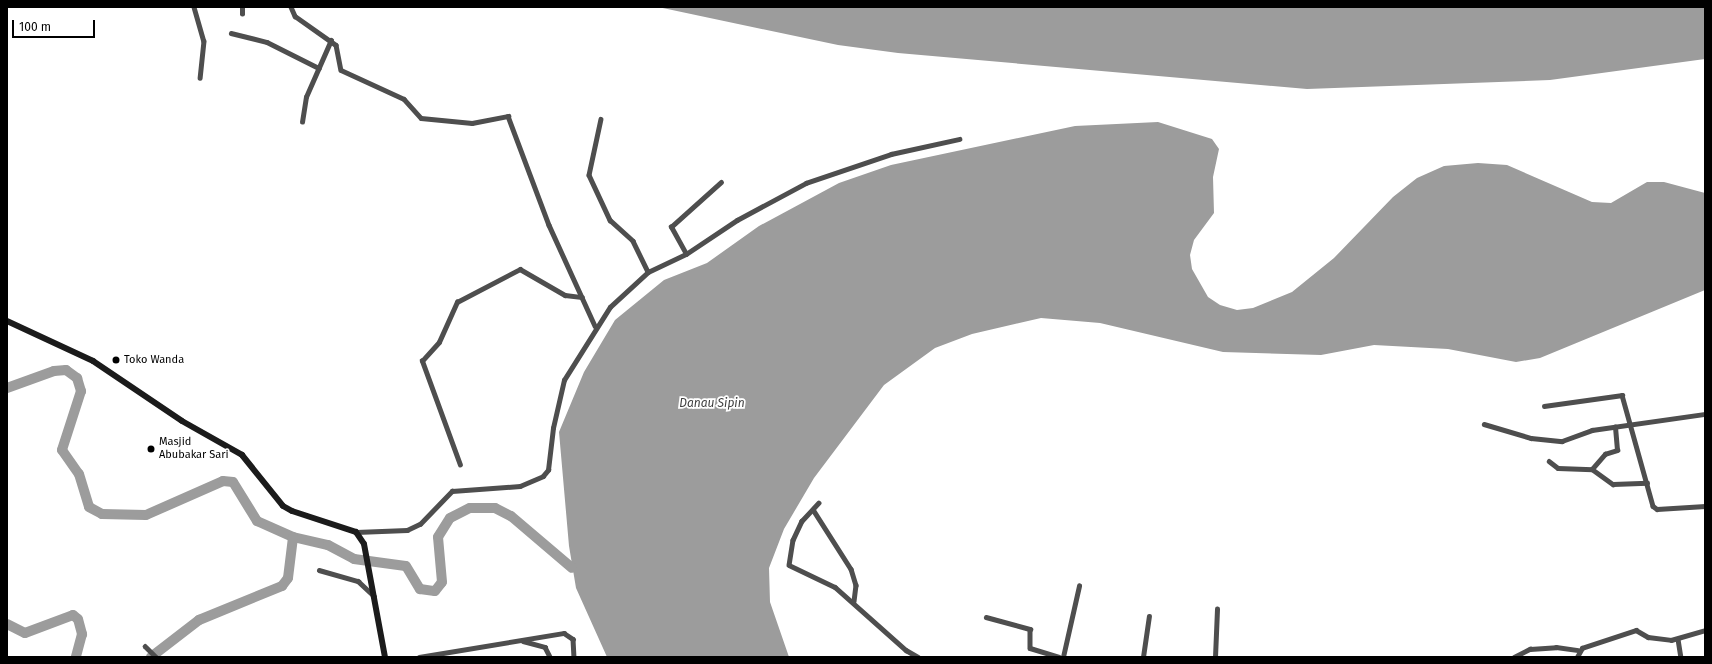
<!DOCTYPE html>
<style>
body{margin:0}
#map{position:relative;width:1712px;height:664px;overflow:hidden;background:#fff;font-family:"Fira Sans",sans-serif}
div>[style]{position:absolute}
[style*='--x']{left:calc(var(--x)*1px);top:calc(var(--y)*1px);width:calc(var(--w)*1px);rotate:calc(var(--a)*1deg)}
.water>*{inset:0;background:#9c9c9c}
.river>*{height:10px;margin:-5px;padding:0 5px;transform-origin:5px;border-radius:5px;background:#9c9c9c}
.minor>*{height:4.5px;margin:-2.25px;padding:0 2.25px;transform-origin:2.25px;border-radius:2.25px;background:#4e4e4e}
.secondary>*{height:6px;margin:-3px;padding:0 3px;transform-origin:3px;border-radius:3px;background:#1b1b1b}
.dots>*{width:11px;height:11px;translate:-50% -50%;box-sizing:border-box;border:2px solid #fff;border-radius:50%}
span{translate:-50% -50%;white-space:nowrap;text-align:center;line-height:1.15;-webkit-text-stroke:3.5px #fff;paint-order:stroke}
.poi-label{font-size:11px;color:#000}
.left{translate:0 -50%;text-align:left}
.water-label{font-size:12px;color:#3d3d3d;font-style:italic}
.frame{position:absolute;inset:0;border:8px solid #000;pointer-events:none}
.scale{position:absolute;left:12px;top:20px;width:83px;height:18px;box-sizing:border-box;border:2px solid #000;border-top:0;padding-left:5px;font-size:12px;line-height:14px;white-space:nowrap;color:#000;-webkit-text-stroke:3px #fff;paint-order:stroke}
</style>
<div id="map">
<div class="water">
<i style="clip-path:polygon(658px 7px,1705px 7px,1705px 59px,1550px 80px,1307px 89px,898px 53px,838px 45px)"></i>
<i style="clip-path:polygon(1158px 122px,1212px 139px,1219px 149px,1213px 177px,1214px 213px,1194px 240px,1190px 255px,1192px 269px,1208px 297px,1220px 305px,1237px 310px,1253px 308px,1292px 292px,1334px 258px,1393px 197px,1417px 178px,1444px 166px,1478px 163px,1507px 165px,1592px 202px,1611px 203px,1647px 182px,1664px 182px,1705px 193px,1705px 290px,1540px 358px,1516px 362px,1448px 349px,1374px 345px,1321px 355px,1223px 352px,1100px 323px,1041px 318px,972px 334px,935px 348px,884px 385px,814px 478px,784px 529px,769px 568px,770px 602px,789px 657px,607px 657px,576px 588px,569px 546px,559px 432px,584px 372px,615px 320px,664px 280px,707px 263px,759px 226px,839px 183px,891px 165px,1075px 126px)"></i>
</div>
<div class="river">
<i style="--x:7;--y:388;--w:50;--a:-19.9"></i>
<i style="--x:54;--y:371;--w:12;--a:-5"></i>
<i style="--x:66;--y:370;--w:14;--a:36"></i>
<i style="--x:77;--y:378;--w:14;--a:73"></i>
<i style="--x:81;--y:391;--w:62;--a:107.9"></i>
<i style="--x:62;--y:450;--w:29;--a:55"></i>
<i style="--x:79;--y:474;--w:34;--a:73"></i>
<i style="--x:89;--y:507;--w:15;--a:28"></i>
<i style="--x:102;--y:514;--w:44;--a:1.3"></i>
<i style="--x:146;--y:515;--w:84;--a:-23.8"></i>
<i style="--x:223;--y:481;--w:10;--a:6"></i>
<i style="--x:233;--y:482;--w:46;--a:58.4"></i>
<i style="--x:257;--y:521;--w:39;--a:24"></i>
<i style="--x:293;--y:537;--w:36;--a:13"></i>
<i style="--x:328;--y:545;--w:30;--a:28"></i>
<i style="--x:354;--y:559;--w:52;--a:7.7"></i>
<i style="--x:406;--y:566;--w:27;--a:59"></i>
<i style="--x:420;--y:589;--w:15;--a:8"></i>
<i style="--x:435;--y:591;--w:11;--a:-52"></i>
<i style="--x:442;--y:582;--w:45;--a:-95.1"></i>
<i style="--x:438;--y:537;--w:22;--a:-58"></i>
<i style="--x:450;--y:518;--w:22;--a:-27"></i>
<i style="--x:470;--y:508;--w:25;--a:0"></i>
<i style="--x:495;--y:508;--w:18;--a:27"></i>
<i style="--x:511;--y:516;--w:80;--a:40.4"></i>
<i style="--x:7;--y:624;--w:20;--a:27"></i>
<i style="--x:25;--y:633;--w:51;--a:-20.6"></i>
<i style="--x:73;--y:615;--w:6;--a:39"></i>
<i style="--x:78;--y:619;--w:16;--a:75"></i>
<i style="--x:82;--y:634;--w:24;--a:105"></i>
<i style="--x:151;--y:657;--w:61;--a:-37.6"></i>
<i style="--x:199;--y:620;--w:90;--a:-22.3"></i>
<i style="--x:282;--y:586;--w:10;--a:-53"></i>
<i style="--x:288;--y:578;--w:41;--a:-83"></i>
</div>
<div class="minor">
<i style="--x:194;--y:7;--w:35;--a:74"></i>
<i style="--x:204;--y:41;--w:37;--a:96"></i>
<i style="--x:291;--y:7;--w:10;--a:66"></i>
<i style="--x:295;--y:16;--w:50;--a:35.3"></i>
<i style="--x:336;--y:45;--w:25;--a:79"></i>
<i style="--x:341;--y:70;--w:69;--a:24.7"></i>
<i style="--x:404;--y:99;--w:25;--a:48"></i>
<i style="--x:421;--y:118;--w:51;--a:5.6"></i>
<i style="--x:472;--y:123;--w:37;--a:-11"></i>
<i style="--x:508;--y:116;--w:116;--a:69.4"></i>
<i style="--x:549;--y:225;--w:111;--a:65.5"></i>
<i style="--x:242;--y:14;--w:7;--a:-90"></i>
<i style="--x:231;--y:33;--w:37;--a:14"></i>
<i style="--x:267;--y:42;--w:58;--a:26.6"></i>
<i style="--x:601;--y:119;--w:57;--a:102.1"></i>
<i style="--x:589;--y:175;--w:50;--a:65"></i>
<i style="--x:610;--y:220;--w:31;--a:42"></i>
<i style="--x:633;--y:241;--w:34;--a:64"></i>
<i style="--x:302;--y:122;--w:25;--a:-81"></i>
<i style="--x:306;--y:97;--w:62;--a:-66.3"></i>
<i style="--x:686;--y:254;--w:31;--a:-119"></i>
<i style="--x:671;--y:227;--w:67;--a:-42"></i>
<i style="--x:1544;--y:406;--w:79;--a:-8"></i>
<i style="--x:1622;--y:395;--w:115;--a:74.4"></i>
<i style="--x:1653;--y:506;--w:5;--a:37"></i>
<i style="--x:1657;--y:509;--w:48;--a:-3.6"></i>
<i style="--x:1484;--y:424;--w:49;--a:16.6"></i>
<i style="--x:1531;--y:438;--w:31;--a:6"></i>
<i style="--x:1562;--y:441;--w:32;--a:-20"></i>
<i style="--x:1592;--y:430;--w:114;--a:-8.1"></i>
<i style="--x:1549;--y:461;--w:11;--a:38"></i>
<i style="--x:1558;--y:468;--w:34;--a:2"></i>
<i style="--x:1592;--y:469;--w:26;--a:36"></i>
<i style="--x:1613;--y:484;--w:34;--a:-2"></i>
<i style="--x:460;--y:465;--w:111;--a:-110.1"></i>
<i style="--x:422;--y:361;--w:25;--a:-48"></i>
<i style="--x:439;--y:342;--w:44;--a:-65.8"></i>
<i style="--x:457;--y:302;--w:71;--a:-27.6"></i>
<i style="--x:520;--y:269;--w:52;--a:30"></i>
<i style="--x:565;--y:295;--w:17;--a:7"></i>
<i style="--x:1592;--y:469;--w:20;--a:-49"></i>
<i style="--x:1605;--y:454;--w:13;--a:-18"></i>
<i style="--x:1617;--y:450;--w:23;--a:-95"></i>
<i style="--x:819;--y:503;--w:25;--a:133"></i>
<i style="--x:802;--y:521;--w:21;--a:115"></i>
<i style="--x:793;--y:540;--w:25;--a:99"></i>
<i style="--x:789;--y:565;--w:51;--a:25.6"></i>
<i style="--x:835;--y:587;--w:95;--a:41.6"></i>
<i style="--x:906;--y:650;--w:14;--a:30"></i>
<i style="--x:814;--y:511;--w:69;--a:57.5"></i>
<i style="--x:851;--y:569;--w:17;--a:73"></i>
<i style="--x:856;--y:585;--w:16;--a:97"></i>
<i style="--x:356;--y:532;--w:51;--a:-2.2"></i>
<i style="--x:407;--y:530;--w:14;--a:-25"></i>
<i style="--x:420;--y:524;--w:46;--a:-45.9"></i>
<i style="--x:452;--y:491;--w:68;--a:-4.2"></i>
<i style="--x:520;--y:486;--w:25;--a:-23"></i>
<i style="--x:543;--y:476;--w:8;--a:-50"></i>
<i style="--x:548;--y:470;--w:42;--a:-83.2"></i>
<i style="--x:553;--y:428;--w:49;--a:-77.1"></i>
<i style="--x:564;--y:380;--w:86;--a:-57.8"></i>
<i style="--x:610;--y:307;--w:52;--a:-42.6"></i>
<i style="--x:648;--y:272;--w:42;--a:-25.3"></i>
<i style="--x:686;--y:254;--w:61;--a:-33.7"></i>
<i style="--x:737;--y:220;--w:78;--a:-28.2"></i>
<i style="--x:806;--y:183;--w:90;--a:-18.8"></i>
<i style="--x:891;--y:154;--w:70;--a:-12.4"></i>
<i style="--x:319;--y:570;--w:41;--a:15.8"></i>
<i style="--x:358;--y:581;--w:22;--a:43"></i>
<i style="--x:986;--y:617;--w:46;--a:15.3"></i>
<i style="--x:1030;--y:629;--w:19;--a:90"></i>
<i style="--x:1030;--y:648;--w:30;--a:17"></i>
<i style="--x:1678;--y:639;--w:18;--a:81"></i>
<i style="--x:523;--y:641;--w:23;--a:15"></i>
<i style="--x:545;--y:647;--w:11;--a:63"></i>
<i style="--x:145;--y:646;--w:16;--a:45"></i>
<i style="--x:419;--y:657;--w:147;--a:-9.4"></i>
<i style="--x:564;--y:633;--w:11;--a:34"></i>
<i style="--x:573;--y:639;--w:18;--a:87"></i>
<i style="--x:1063;--y:657;--w:73;--a:-77.3"></i>
<i style="--x:1143;--y:657;--w:41;--a:-81.7"></i>
<i style="--x:1215;--y:657;--w:48;--a:-87.6"></i>
<i style="--x:1514;--y:657;--w:18;--a:-27"></i>
<i style="--x:1530;--y:649;--w:26;--a:-4"></i>
<i style="--x:1556;--y:647;--w:22;--a:8"></i>
<i style="--x:1577;--y:657;--w:10;--a:-61"></i>
<i style="--x:1582;--y:648;--w:57;--a:-18.4"></i>
<i style="--x:1636;--y:630;--w:14;--a:30"></i>
<i style="--x:1648;--y:637;--w:23;--a:7"></i>
<i style="--x:1671;--y:640;--w:35;--a:-16"></i>
</div>
<div class="secondary">
<i style="--x:7;--y:321;--w:95;--a:24.9"></i>
<i style="--x:93;--y:361;--w:107;--a:34"></i>
<i style="--x:182;--y:421;--w:69;--a:29.5"></i>
<i style="--x:242;--y:455;--w:65;--a:51.2"></i>
<i style="--x:283;--y:506;--w:10;--a:29"></i>
<i style="--x:292;--y:511;--w:67;--a:18.2"></i>
<i style="--x:356;--y:532;--w:14;--a:56"></i>
<i style="--x:364;--y:544;--w:115;--a:79.5"></i>
</div>
<div class="dots">
<i style="left:116px;top:360px;background:#000"></i>
<i style="left:151px;top:449px;background:#000"></i>
</div>
<div class="poi-label">
<span class="left" style="left:124px;top:360px">Toko Wanda</span>
<span class="left" style="left:159px;top:449px">Masjid<br>Abubakar Sari</span>
</div>
<div class="water-label">
<span style="left:712px;top:404px">Danau Sipin</span>
</div>
<div class="frame"></div>
<div class="scale">100 m</div>
</div>
